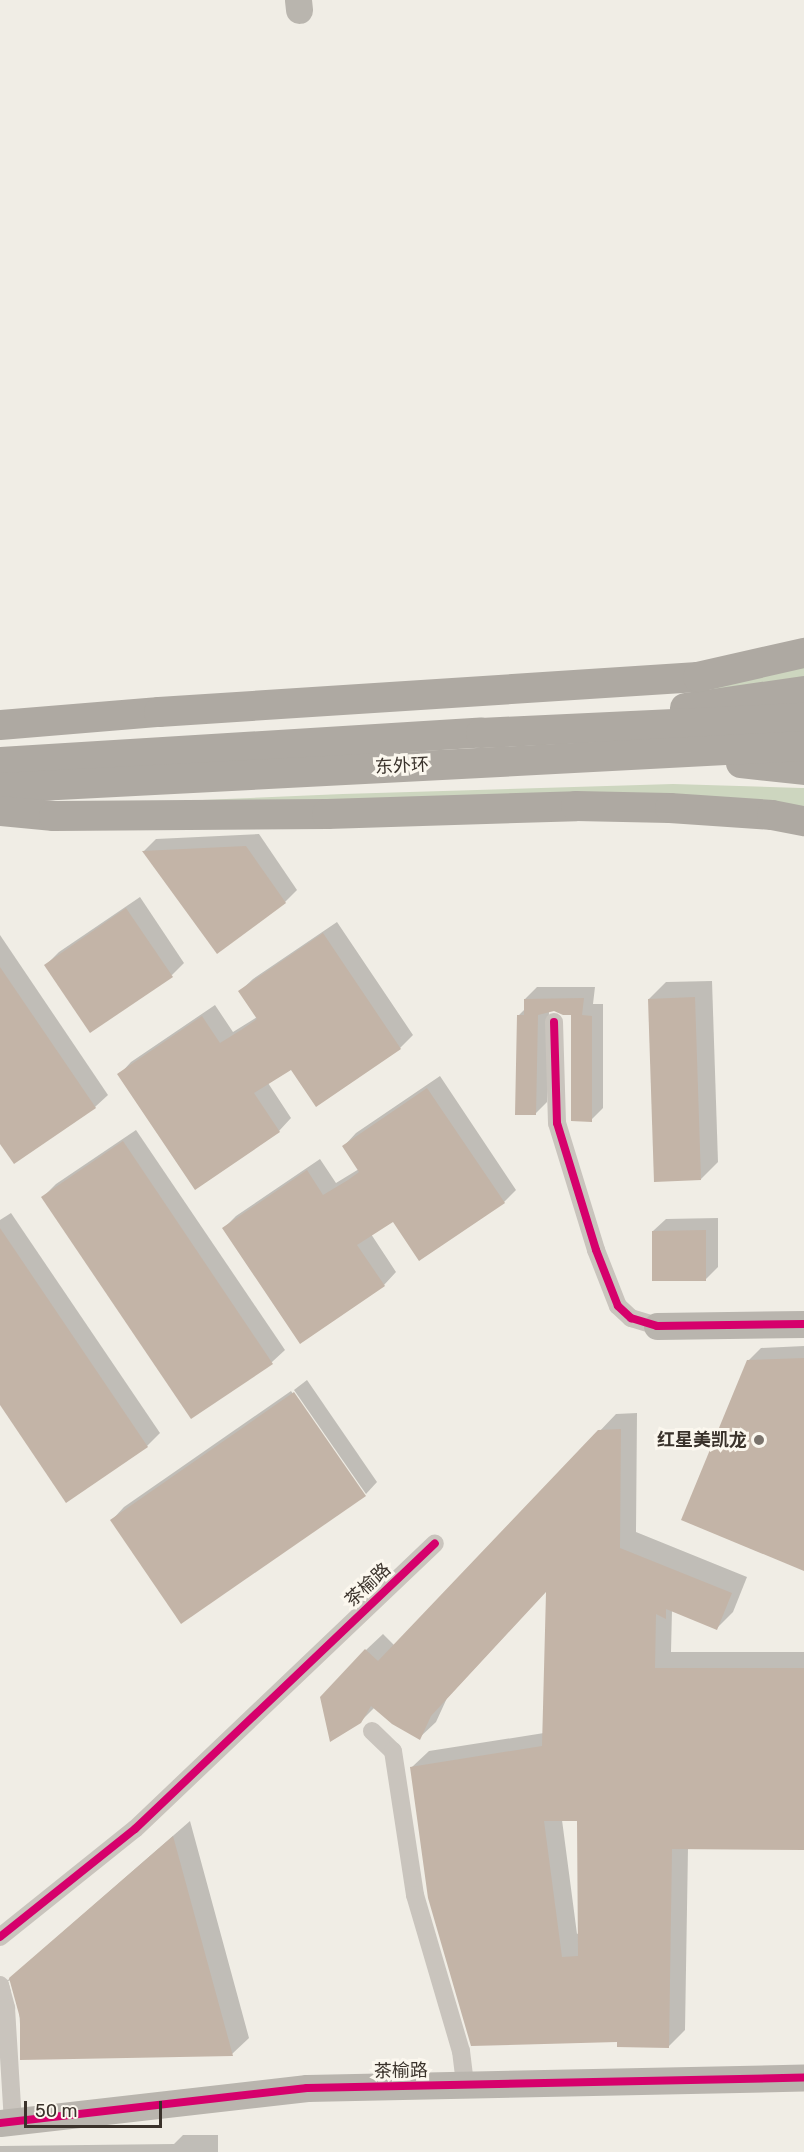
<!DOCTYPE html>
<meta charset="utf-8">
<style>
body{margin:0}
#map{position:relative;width:804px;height:2152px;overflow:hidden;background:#f0ede5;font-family:Rubik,"Noto Sans SC",sans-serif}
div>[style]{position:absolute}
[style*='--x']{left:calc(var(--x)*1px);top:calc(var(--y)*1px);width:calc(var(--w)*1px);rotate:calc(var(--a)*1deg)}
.green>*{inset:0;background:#cdd6bf}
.shadow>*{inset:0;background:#0003}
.building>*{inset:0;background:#c3b4a7}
.street>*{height:18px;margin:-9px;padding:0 9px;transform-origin:9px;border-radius:9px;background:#c9c4bd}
.secondary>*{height:27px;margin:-13.5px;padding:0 13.5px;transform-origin:13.5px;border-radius:13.5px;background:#b9b5ae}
.primary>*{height:30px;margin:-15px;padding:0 15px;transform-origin:15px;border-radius:15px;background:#aea9a2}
.cycleway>*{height:8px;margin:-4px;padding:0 4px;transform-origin:4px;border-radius:4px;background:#d6006c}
.dots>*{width:16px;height:16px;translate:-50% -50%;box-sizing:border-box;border:3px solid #fbf7ee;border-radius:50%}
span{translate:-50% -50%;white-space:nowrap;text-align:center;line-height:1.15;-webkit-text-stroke:6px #fbf7ee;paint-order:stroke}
.street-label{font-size:18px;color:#3a322b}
.poi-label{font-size:18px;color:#3a322b;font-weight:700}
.right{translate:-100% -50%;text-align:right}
.scale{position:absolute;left:24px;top:2101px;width:138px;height:27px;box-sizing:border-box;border:3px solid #3a322b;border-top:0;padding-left:8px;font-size:18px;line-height:21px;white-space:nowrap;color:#3a322b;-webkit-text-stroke:4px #fbf7ee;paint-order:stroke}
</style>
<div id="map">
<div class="green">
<i style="clip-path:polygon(804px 665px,804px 678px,770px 685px,624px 696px)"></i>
<i style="clip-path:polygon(673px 784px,801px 788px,804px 788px,804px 810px,82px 805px,343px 794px)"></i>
</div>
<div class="shadow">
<i style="clip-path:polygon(259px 834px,297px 890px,285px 902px,217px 952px,144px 851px,156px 839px)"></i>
<i style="clip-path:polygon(140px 897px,184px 963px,172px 975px,46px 965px,59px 952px)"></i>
<i style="clip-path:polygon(337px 922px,413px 1035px,400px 1048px,292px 1068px,268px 1083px,291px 1118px,279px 1131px,119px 1075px,131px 1062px,215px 1005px,233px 1032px,257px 1017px,240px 991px,253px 979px)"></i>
<i style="clip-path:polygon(0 935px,108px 1095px,95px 1107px,0 1141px)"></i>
<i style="clip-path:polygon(712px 981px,718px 1162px,701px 1179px,649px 999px,666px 982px)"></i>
<i style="clip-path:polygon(537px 987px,595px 987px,593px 1004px,603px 1004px,603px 1108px,591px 1120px,573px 1014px,554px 1009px,549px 1011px,547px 1102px,535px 1114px,519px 1015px,525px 1009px,525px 999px)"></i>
<i style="clip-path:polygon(440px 1076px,516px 1190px,504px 1202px,394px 1220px,371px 1234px,396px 1272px,384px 1285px,224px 1228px,236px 1216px,320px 1159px,336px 1183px,359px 1169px,344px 1146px,356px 1133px)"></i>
<i style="clip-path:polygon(136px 1130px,285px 1350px,272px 1362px,192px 1417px,43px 1197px,56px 1184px)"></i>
<i style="clip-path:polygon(11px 1213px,160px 1433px,147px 1446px,0 1402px,0 1220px)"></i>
<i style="clip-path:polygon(718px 1218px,718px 1267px,706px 1279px,653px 1231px,666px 1219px)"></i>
<i style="clip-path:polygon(804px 1346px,804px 1570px,748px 1361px,761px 1348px)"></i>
<i style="clip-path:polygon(307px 1380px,377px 1482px,366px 1494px,294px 1390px)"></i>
<i style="clip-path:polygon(291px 1391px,363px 1495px,112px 1520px,124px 1507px)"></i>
<i style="clip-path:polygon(evenodd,637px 1413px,636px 1532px,747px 1577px,733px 1612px,717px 1628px,672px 1610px,671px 1652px,804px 1652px,804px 1849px,688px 1848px,685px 2030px,669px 2046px,619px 2040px,412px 1767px,429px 1751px,544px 1733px,547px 1590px,447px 1698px,436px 1722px,419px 1738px,375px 1707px,360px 1722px,366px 1650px,383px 1634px,395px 1646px,616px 1414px,637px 1413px,562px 1820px,578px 1820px,579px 1933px,577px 1934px,562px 1820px)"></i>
<i style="clip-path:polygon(190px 1821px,249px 2038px,232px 2054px,22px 2059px,19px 2007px,11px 1980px,8px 1981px,11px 1992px,0 1983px,8px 1980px)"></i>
<i style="clip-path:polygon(183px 2135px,218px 2135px,218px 2152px,0 2152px,0 2146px,174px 2144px)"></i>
</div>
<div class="building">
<i style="clip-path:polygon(246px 846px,286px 903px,217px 954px,142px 851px)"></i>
<i style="clip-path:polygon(126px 908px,173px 977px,90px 1033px,44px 965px)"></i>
<i style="clip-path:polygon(323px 933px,401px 1049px,316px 1107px,291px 1070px,254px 1093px,280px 1132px,195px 1190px,117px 1074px,202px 1016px,220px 1043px,241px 1030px,257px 1019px,238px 991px)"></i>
<i style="clip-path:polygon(0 967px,96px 1108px,14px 1164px,0 1144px)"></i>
<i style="clip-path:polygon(695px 997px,701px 1180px,654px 1182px,648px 999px)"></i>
<i style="clip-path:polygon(584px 998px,582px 1015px,592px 1016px,592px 1122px,571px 1121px,571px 1015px,563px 1015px,554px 1011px,538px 1015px,536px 1115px,515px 1115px,517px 1015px,524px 1015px,524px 999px)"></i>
<i style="clip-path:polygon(427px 1088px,505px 1203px,419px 1261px,393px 1222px,357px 1245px,385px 1286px,300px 1344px,222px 1228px,307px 1170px,323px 1195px,348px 1180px,359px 1172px,342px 1146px)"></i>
<i style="clip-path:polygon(123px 1141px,273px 1364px,191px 1419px,41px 1197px)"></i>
<i style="clip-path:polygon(0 1228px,148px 1447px,66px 1503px,0 1405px)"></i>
<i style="clip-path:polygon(706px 1230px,706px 1281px,652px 1281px,652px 1231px)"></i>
<i style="clip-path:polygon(804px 1358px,804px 1571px,681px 1520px,747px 1360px)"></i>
<i style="clip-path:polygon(294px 1392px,366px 1496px,181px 1624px,110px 1520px)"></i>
<i style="clip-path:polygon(evenodd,621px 1429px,620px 1548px,732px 1593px,717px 1630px,666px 1609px,666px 1619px,656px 1614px,655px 1668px,804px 1668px,804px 1850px,672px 1849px,669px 2048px,617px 2047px,617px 2042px,471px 2046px,428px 1898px,410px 1767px,542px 1746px,546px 1592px,431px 1716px,420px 1740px,392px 1724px,371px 1706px,361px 1723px,330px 1742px,320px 1697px,365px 1649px,378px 1661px,598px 1430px,621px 1429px,544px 1821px,577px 1821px,578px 1956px,562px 1957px,544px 1821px)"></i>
<i style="clip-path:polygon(173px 1836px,233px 2056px,20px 2060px,20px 2018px,9px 1978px)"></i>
</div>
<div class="street">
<i style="--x:554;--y:1022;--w:101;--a:88.3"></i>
<i style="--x:557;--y:1123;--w:133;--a:72.9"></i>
<i style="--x:596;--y:1250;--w:60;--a:68.6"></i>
<i style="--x:618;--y:1306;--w:18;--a:43"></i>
<i style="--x:631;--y:1318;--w:27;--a:17"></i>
<i style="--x:372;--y:1731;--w:29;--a:44"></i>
<i style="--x:393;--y:1751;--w:146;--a:81.3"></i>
<i style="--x:415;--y:1895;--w:163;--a:73.6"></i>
<i style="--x:461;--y:2051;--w:34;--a:83"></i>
<i style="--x:0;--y:1937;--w:173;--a:-38.7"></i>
<i style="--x:135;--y:1829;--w:414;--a:-43.6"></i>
<i style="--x:0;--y:1985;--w:24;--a:75"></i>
<i style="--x:6;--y:2008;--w:114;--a:86.5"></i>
</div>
<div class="secondary">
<i style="--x:298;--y:0;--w:10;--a:84"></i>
<i style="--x:657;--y:1326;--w:147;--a:-0.8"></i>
<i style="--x:0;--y:2123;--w:309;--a:-6.5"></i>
<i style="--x:307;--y:2088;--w:497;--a:-1.2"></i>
</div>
<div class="primary">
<i style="--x:685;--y:708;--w:120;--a:-8.1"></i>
<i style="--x:0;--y:725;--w:160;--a:-4.7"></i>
<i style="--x:159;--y:712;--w:540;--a:-3.72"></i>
<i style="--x:698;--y:677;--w:109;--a:-12.8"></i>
<i style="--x:0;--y:762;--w:482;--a:-3.5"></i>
<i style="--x:481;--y:733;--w:323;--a:-2.7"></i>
<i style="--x:741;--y:763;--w:63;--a:6.3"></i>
<i style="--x:0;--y:788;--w:805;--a:-2.99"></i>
<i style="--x:0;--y:811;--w:54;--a:5.3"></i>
<i style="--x:54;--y:816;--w:273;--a:-0.4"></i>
<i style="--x:327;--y:814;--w:249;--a:-1.8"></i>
<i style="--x:576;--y:806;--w:94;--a:1.2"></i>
<i style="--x:670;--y:808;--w:102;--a:3.9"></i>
<i style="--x:772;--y:815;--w:33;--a:11"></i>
</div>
<div class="cycleway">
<i style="--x:554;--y:1022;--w:101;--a:88.3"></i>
<i style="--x:557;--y:1123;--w:133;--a:72.9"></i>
<i style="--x:596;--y:1250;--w:60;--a:68.6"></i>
<i style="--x:618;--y:1306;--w:18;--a:43"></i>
<i style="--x:631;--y:1318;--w:27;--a:17"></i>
<i style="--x:657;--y:1326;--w:147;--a:-0.8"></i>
<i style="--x:0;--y:1937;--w:173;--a:-38.7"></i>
<i style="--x:135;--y:1829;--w:414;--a:-43.6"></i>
<i style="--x:0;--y:2123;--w:309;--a:-6.5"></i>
<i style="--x:307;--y:2088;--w:497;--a:-1.2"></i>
</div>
<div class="dots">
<i style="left:759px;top:1440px;background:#7a736c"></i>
</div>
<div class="street-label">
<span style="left:402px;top:766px;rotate:-3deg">东外环</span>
<span style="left:368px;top:1585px;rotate:-43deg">茶榆路</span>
<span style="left:401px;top:2071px;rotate:-1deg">茶榆路</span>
</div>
<div class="poi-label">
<span class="right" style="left:747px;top:1440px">红星美凯龙</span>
</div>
<div class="scale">50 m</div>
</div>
